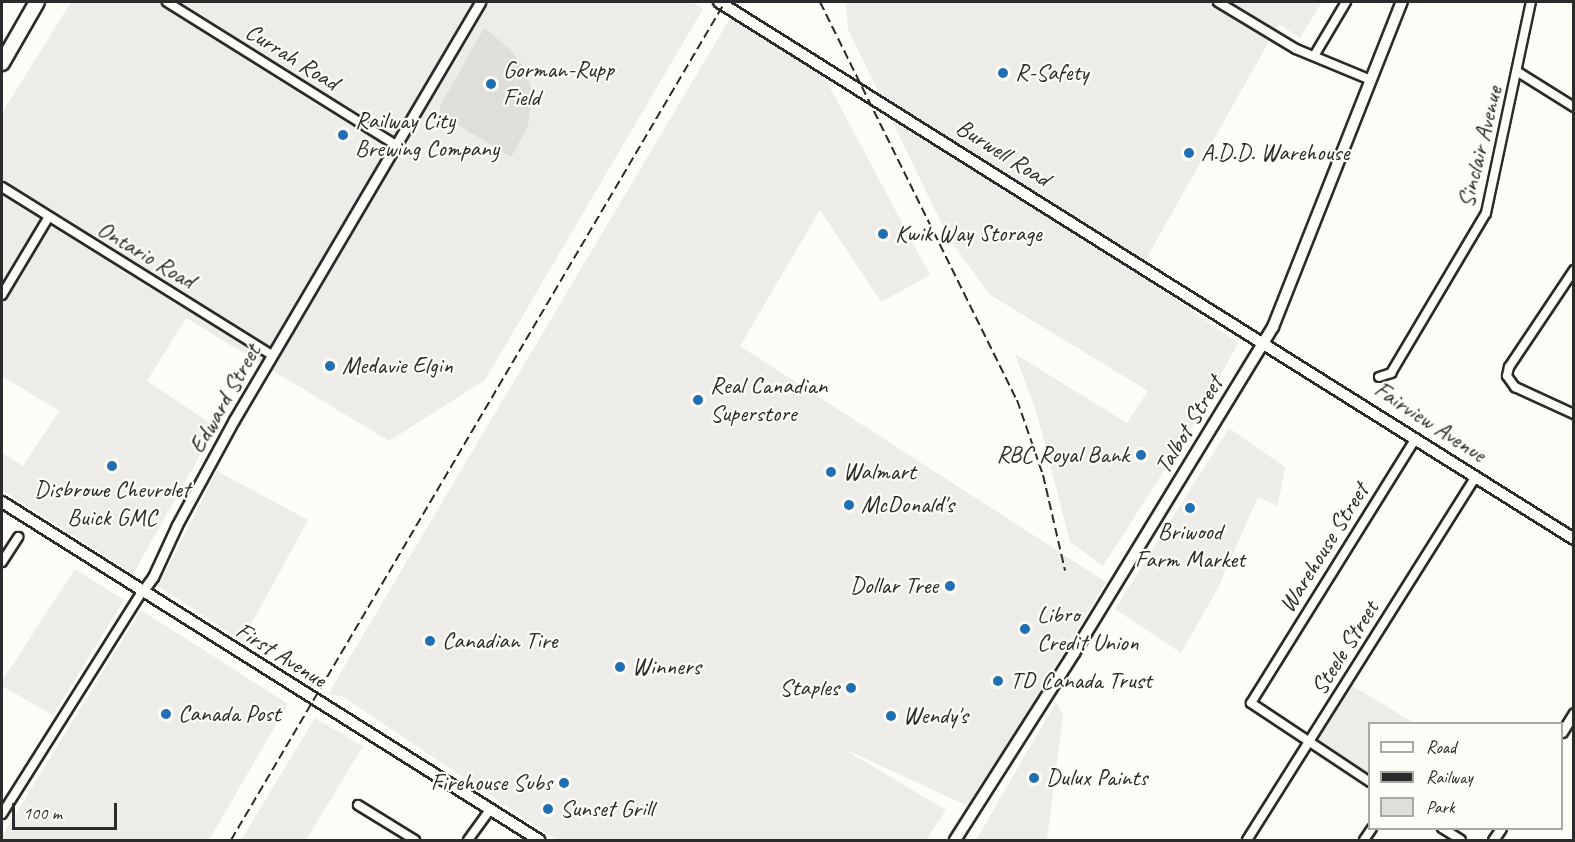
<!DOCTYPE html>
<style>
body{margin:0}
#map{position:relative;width:1575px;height:842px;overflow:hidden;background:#fdfcf7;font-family:Caveat,sans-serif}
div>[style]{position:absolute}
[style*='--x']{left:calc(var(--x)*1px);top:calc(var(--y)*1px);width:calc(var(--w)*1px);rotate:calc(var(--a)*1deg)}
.built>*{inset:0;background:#edece8}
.green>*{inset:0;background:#dfdeda}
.roads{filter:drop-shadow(2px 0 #2b2b2b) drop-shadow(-2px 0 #2b2b2b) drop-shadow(0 2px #2b2b2b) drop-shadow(0 -2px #2b2b2b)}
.minor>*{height:8px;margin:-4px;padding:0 4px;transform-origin:4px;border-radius:4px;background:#fdfcf7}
.tertiary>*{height:9px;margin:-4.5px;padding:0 4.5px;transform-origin:4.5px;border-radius:4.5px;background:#fdfcf7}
.secondary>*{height:10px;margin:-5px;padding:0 5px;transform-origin:5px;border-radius:5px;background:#fdfcf7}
.motorway>*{height:14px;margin:-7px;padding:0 7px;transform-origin:7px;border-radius:7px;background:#fdfcf7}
.rail>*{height:2px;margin-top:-1px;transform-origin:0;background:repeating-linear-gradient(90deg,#2b2b2b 0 9px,transparent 0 13.5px)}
.dots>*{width:16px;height:16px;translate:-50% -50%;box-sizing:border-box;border:3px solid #fdfcf7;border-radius:50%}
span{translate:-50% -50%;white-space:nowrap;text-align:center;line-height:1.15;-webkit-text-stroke:4.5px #fdfcf7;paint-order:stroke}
.street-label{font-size:24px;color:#2b2b2b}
.poi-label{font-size:24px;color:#2b2b2b}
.left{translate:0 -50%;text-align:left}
.right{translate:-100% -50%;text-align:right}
.frame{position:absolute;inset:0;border:3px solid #2b2b2b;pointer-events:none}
.legend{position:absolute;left:1368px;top:722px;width:195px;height:108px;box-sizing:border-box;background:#fdfcf7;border:2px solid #a9a8a5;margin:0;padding:8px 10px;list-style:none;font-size:18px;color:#2b2b2b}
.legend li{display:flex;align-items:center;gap:12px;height:30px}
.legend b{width:30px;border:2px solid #a9a8a5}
.scale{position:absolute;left:12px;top:803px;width:105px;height:27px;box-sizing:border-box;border:3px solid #2b2b2b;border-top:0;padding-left:8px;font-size:18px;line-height:21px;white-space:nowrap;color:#2b2b2b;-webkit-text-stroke:4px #fdfcf7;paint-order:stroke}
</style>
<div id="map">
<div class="built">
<i style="clip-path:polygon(71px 2px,692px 2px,703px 9px,485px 380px,389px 441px,186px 318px,147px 381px,216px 427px,133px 574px,2px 490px,2px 453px,23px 466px,59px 411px,2px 376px,2px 113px)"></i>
<i style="clip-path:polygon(846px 2px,1322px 2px,1300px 38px,1279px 24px,1138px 273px,1238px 343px,1196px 421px,1103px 566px,1070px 542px,1037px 414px,1015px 354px,1127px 423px,1148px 391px,989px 294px,948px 237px,848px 29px)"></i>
<i style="clip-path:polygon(732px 15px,825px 78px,930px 275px,881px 302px,820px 210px,740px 346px,1106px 582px,970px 807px,840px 747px,946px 810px,926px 840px,557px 840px,343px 697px,328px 694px)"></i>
<i style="clip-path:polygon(1229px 428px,1285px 467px,1278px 506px,1258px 497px,1218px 588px,1181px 653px,1115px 609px)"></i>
<i style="clip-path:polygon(217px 471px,308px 520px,242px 641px,158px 586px)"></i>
<i style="clip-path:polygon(75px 569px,124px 600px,53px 715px,2px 686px,2px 681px)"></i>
<i style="clip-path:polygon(141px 610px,288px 704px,209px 840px,2px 840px,2px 836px)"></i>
<i style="clip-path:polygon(1351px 685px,1414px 723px,1370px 724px,1369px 773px,1318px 741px)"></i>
<i style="clip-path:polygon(1056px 702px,1063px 715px,1047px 840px,976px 840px)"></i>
<i style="clip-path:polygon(315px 718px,363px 746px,306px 840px,241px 840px)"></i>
</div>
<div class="green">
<i style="clip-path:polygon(484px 28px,510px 49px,526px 70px,533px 97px,527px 128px,511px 157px,440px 114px,440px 106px)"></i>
</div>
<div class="roads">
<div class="minor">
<i style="--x:167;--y:2;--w:270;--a:32"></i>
<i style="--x:1218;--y:2;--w:91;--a:31.1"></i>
<i style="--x:1296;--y:49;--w:81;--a:22.5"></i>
<i style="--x:1314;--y:56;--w:63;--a:-59.3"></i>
<i style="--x:1518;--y:72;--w:66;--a:32"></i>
<i style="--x:2;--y:187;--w:318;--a:31.9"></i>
<i style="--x:1574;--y:270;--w:117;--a:123.8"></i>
<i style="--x:1509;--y:367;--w:9;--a:103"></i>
<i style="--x:1507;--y:376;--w:14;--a:54"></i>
<i style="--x:1515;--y:387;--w:65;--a:24.6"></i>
<i style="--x:2;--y:295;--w:90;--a:-59.1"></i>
<i style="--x:1379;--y:377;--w:13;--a:-18"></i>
<i style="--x:1391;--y:373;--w:186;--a:-59.3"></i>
<i style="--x:1486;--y:213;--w:216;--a:-78"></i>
<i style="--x:2;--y:562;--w:30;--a:-57"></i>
<i style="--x:1370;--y:782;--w:143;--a:-146.4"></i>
<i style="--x:1251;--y:703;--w:312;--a:-58.1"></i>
<i style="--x:358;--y:805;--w:67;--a:31.6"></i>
<i style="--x:2;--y:814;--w:262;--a:-57.8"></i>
<i style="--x:1442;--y:828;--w:22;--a:32"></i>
<i style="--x:468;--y:840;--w:37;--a:-54"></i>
<i style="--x:1247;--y:840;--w:429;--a:-57.8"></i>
<i style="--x:1364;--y:840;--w:14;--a:-56"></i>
</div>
<div class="tertiary">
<i style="--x:142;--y:592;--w:19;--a:-54"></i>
<i style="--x:153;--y:577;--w:57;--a:-65.2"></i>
<i style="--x:177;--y:525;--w:119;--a:-61.5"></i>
<i style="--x:234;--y:420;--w:485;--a:-59.5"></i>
<i style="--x:1562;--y:732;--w:22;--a:-58"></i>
<i style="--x:1493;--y:840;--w:14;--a:-56"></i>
</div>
<div class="secondary">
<i style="--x:719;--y:2;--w:1010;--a:32.13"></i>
<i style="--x:2;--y:502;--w:635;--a:32.19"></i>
<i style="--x:955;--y:840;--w:222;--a:-57.5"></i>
<i style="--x:1074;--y:653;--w:382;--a:-58.6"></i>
<i style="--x:1273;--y:327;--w:350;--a:-68.4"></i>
</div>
<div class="motorway">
<i style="--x:2;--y:63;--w:70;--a:-60.2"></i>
</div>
</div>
<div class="rail">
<i style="--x:820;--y:2;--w:444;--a:63.7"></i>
<i style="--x:1017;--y:400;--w:79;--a:70.9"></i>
<i style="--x:1043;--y:475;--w:98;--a:77"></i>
<i style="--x:231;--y:840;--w:973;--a:-59.48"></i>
</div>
<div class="dots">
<i style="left:1003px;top:73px;background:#1f6fb2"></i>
<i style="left:491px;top:84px;background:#1f6fb2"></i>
<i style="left:343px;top:135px;background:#1f6fb2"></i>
<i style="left:1189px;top:153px;background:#1f6fb2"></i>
<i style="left:883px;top:234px;background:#1f6fb2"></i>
<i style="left:330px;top:366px;background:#1f6fb2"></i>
<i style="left:698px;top:400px;background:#1f6fb2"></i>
<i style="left:1141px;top:455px;background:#1f6fb2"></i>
<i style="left:112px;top:466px;background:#1f6fb2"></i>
<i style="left:831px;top:472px;background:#1f6fb2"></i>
<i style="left:849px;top:505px;background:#1f6fb2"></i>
<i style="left:1190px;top:508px;background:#1f6fb2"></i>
<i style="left:950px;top:586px;background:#1f6fb2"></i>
<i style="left:1025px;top:629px;background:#1f6fb2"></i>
<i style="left:430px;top:641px;background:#1f6fb2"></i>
<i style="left:620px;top:667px;background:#1f6fb2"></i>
<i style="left:998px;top:681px;background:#1f6fb2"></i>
<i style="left:851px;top:688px;background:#1f6fb2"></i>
<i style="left:166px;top:714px;background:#1f6fb2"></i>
<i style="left:891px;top:716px;background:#1f6fb2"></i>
<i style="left:1034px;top:778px;background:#1f6fb2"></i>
<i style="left:564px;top:783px;background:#1f6fb2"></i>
<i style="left:548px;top:809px;background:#1f6fb2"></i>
</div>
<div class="street-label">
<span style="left:292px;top:57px;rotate:32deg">Currah Road</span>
<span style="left:1480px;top:147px;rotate:-76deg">Sinclair Avenue</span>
<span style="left:1003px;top:153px;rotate:32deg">Burwell Road</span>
<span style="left:146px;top:255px;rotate:31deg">Ontario Road</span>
<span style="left:225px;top:399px;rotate:-61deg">Edward Street</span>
<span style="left:1430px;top:422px;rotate:33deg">Fairview Avenue</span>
<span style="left:1189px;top:425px;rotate:-59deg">Talbot Street</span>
<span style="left:1324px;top:548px;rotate:-58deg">Warehouse Street</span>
<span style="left:1345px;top:648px;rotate:-58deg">Steele Street</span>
<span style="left:281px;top:655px;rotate:32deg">First Avenue</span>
</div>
<div class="poi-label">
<span class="left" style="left:503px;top:84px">Gorman-Rupp<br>Field</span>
<span class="left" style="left:1015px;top:73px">R-Safety</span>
<span class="left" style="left:355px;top:135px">Railway City<br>Brewing Company</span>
<span class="left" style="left:1201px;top:153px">A.D.D. Warehouse</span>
<span class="left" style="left:895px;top:234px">Kwik Way Storage</span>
<span class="left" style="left:342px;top:366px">Medavie Elgin</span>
<span class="left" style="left:710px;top:400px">Real Canadian<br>Superstore</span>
<span class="right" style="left:1129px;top:455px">RBC Royal Bank</span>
<span class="left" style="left:843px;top:472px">Walmart</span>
<span style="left:112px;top:504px">Disbrowe Chevrolet<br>Buick GMC</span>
<span class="left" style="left:861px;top:505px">McDonald's</span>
<span style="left:1190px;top:546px">Briwood<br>Farm Market</span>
<span class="right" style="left:938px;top:586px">Dollar Tree</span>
<span class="left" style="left:1037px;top:629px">Libro<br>Credit Union</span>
<span class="left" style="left:442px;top:641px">Canadian Tire</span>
<span class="left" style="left:632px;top:667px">Winners</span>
<span class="left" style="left:1010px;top:681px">TD Canada Trust</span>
<span class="right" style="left:839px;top:688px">Staples</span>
<span class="left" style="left:178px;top:714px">Canada Post</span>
<span class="left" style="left:903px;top:716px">Wendy's</span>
<span class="left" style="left:1046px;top:778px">Dulux Paints</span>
<span class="right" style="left:552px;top:783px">Firehouse Subs</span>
<span class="left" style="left:560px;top:809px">Sunset Grill</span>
</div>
<div class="frame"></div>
<ul class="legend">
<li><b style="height:8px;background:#fdfcf7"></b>Road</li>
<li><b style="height:8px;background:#2b2b2b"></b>Railway</li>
<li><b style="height:16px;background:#dfdeda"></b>Park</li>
</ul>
<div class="scale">100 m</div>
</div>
